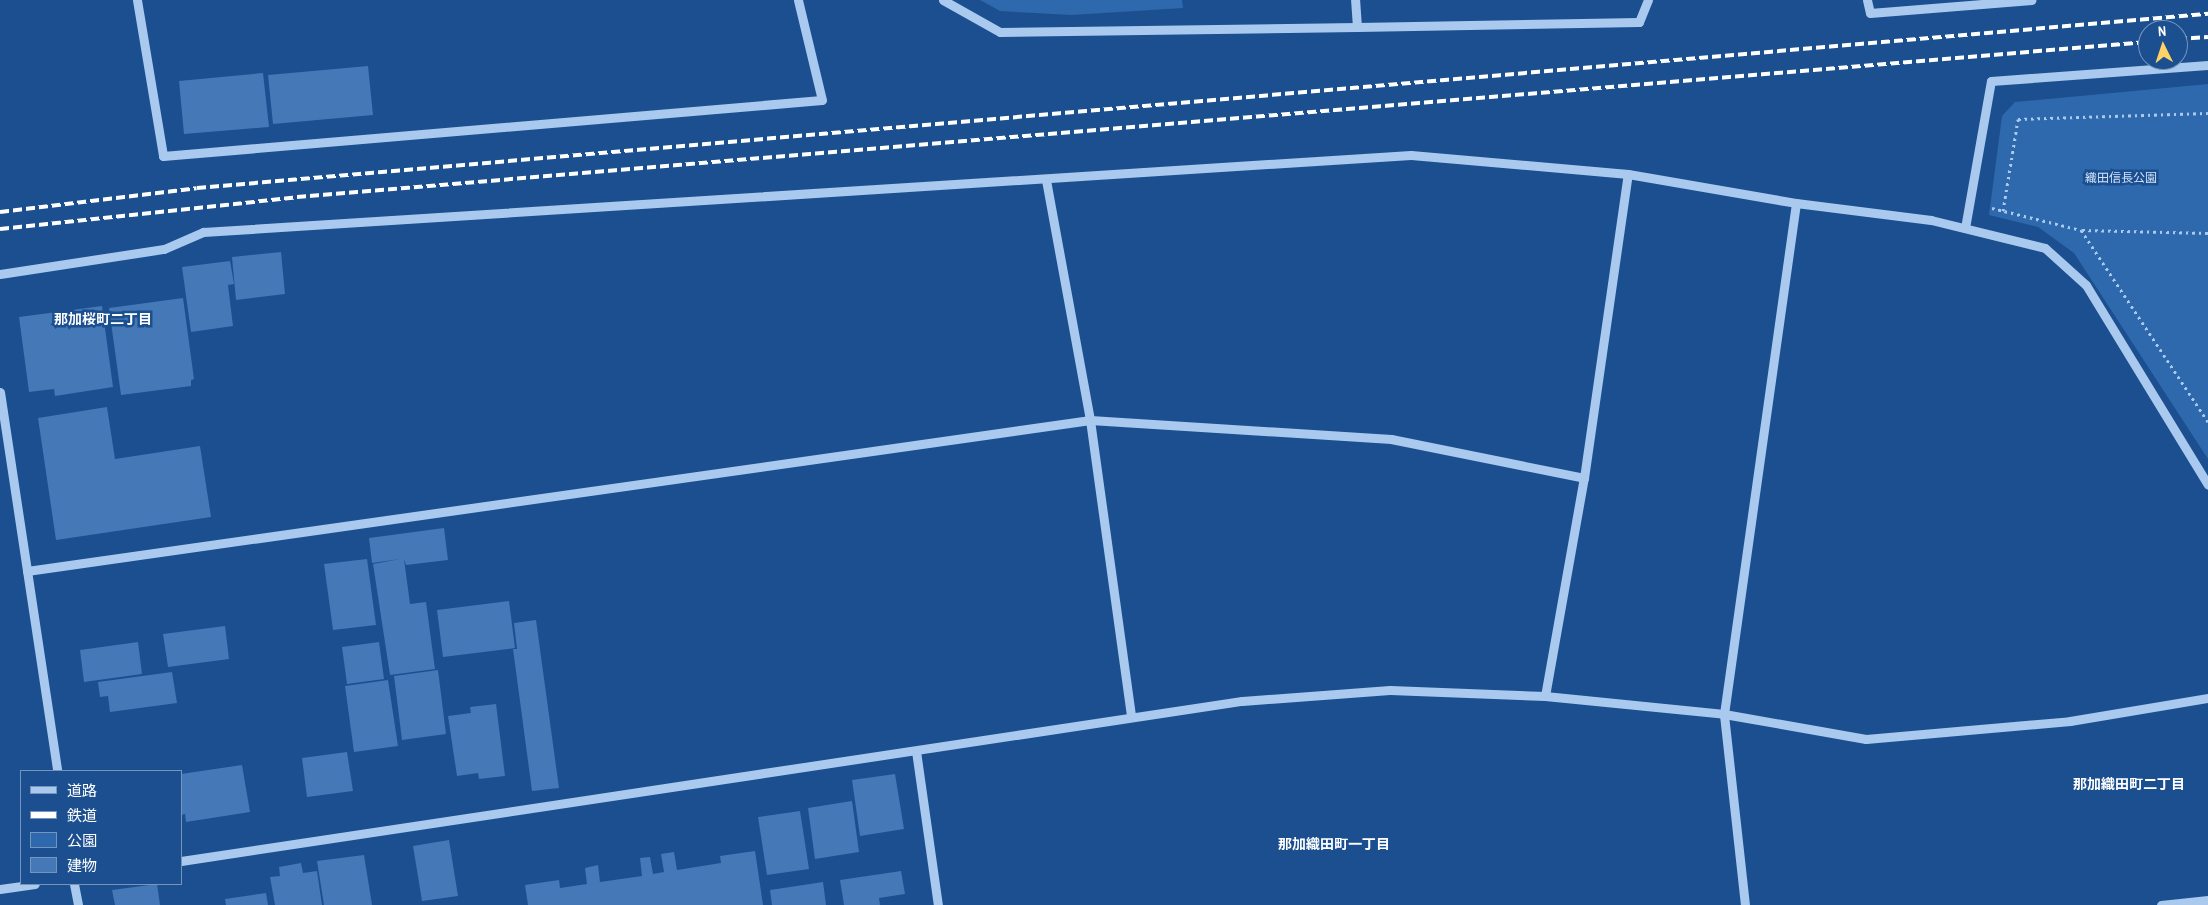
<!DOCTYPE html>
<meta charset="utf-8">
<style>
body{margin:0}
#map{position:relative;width:2208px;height:905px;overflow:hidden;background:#1b4f8f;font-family:"Archivo Narrow","Noto Sans JP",sans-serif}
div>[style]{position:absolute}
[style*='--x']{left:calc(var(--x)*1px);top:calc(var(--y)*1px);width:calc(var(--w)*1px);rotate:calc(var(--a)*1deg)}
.green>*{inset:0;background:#2e69ad}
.building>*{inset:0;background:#4478b7}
.path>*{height:3px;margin-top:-1.5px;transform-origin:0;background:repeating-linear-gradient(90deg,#a9c9ee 0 2.5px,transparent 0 6.5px)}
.minor>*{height:9px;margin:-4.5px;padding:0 4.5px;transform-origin:4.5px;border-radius:4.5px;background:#a9c9ee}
.rail>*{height:4px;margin-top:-2px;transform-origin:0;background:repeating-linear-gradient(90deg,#fff 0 9px,transparent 0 13px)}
span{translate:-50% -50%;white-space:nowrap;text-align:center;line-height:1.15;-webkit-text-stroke:5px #1b4f8f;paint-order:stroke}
.park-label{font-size:12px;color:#cfe3fa}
.neighbourhood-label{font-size:14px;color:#fff;font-weight:700}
.legend{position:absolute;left:20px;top:770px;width:162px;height:115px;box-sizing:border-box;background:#1b4f8f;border:1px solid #7695bc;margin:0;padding:6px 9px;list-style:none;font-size:15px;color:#fff}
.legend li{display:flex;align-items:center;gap:10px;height:25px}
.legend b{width:25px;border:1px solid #7695bc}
.north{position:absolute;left:2138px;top:20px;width:50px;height:50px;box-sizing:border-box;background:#1b4f8f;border:1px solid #7695bc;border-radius:50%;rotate:356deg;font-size:14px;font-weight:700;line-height:20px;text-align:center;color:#fff}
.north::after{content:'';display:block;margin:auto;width:18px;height:22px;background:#ffd166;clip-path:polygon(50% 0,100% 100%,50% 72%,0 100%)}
</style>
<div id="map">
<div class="green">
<i style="clip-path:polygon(980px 0,1182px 0,1183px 8px,1071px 15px,1000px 11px)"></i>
<i style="clip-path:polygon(2208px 84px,2208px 459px,2074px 253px,2038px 227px,1989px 215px,2002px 116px,2015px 102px)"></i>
</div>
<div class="building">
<i style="clip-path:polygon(368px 66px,373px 115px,273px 124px,268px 75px)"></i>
<i style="clip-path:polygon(263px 73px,269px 127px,184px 134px,179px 81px)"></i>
<i style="clip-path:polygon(281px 252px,285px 294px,236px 300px,232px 257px)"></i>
<i style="clip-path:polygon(230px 261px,234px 284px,228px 285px,233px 326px,191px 332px,182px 267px)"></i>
<i style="clip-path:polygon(183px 298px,194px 379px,191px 380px,191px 386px,121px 395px,109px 308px)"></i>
<i style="clip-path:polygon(102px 306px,113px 387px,55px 396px,54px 389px,29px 392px,19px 317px)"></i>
<i style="clip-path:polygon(107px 407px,115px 459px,200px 446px,211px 517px,56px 540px,38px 418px)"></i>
<i style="clip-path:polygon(444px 528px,448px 560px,406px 565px,404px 559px,410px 604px,426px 602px,435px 669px,390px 675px,373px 564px,400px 559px,372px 563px,369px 538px)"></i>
<i style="clip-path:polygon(367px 559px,376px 625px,333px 630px,324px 564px)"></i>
<i style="clip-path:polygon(509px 601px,515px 648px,443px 657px,437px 610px)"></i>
<i style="clip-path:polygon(536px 620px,559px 788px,532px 791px,513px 649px,517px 649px,514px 623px)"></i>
<i style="clip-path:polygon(225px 626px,229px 659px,168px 667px,163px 634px)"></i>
<i style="clip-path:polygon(138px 642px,142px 674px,84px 682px,80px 650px)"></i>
<i style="clip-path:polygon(379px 642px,384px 679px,347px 684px,342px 647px)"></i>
<i style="clip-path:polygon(438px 670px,446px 734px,402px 740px,394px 676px)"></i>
<i style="clip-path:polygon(172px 672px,177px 703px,110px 712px,108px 696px,100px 697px,98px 682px)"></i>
<i style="clip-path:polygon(388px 680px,398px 746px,354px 752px,345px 686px)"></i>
<i style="clip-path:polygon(496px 704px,505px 776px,479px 779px,478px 773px,457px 776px,448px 716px,471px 713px,470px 707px)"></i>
<i style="clip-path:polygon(347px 752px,353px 791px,307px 797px,302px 758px)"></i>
<i style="clip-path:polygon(242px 765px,250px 812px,186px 822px,185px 814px,181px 815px,181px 774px)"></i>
<i style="clip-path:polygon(895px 774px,904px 829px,860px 836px,852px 780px)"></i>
<i style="clip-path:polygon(852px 801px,859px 852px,815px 859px,808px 808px)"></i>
<i style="clip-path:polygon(800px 811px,809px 869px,767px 875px,758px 817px)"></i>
<i style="clip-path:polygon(449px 840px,458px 896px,422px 901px,413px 846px)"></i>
<i style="clip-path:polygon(755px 851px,763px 905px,528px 905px,525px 885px,559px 880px,560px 888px,587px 884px,585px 868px,598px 865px,600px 882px,642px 876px,640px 858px,650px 857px,653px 874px,664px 872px,661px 854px,674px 852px,677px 870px,721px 863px,720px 856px)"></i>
<i style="clip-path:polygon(364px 855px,372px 905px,324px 905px,317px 861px)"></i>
<i style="clip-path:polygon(301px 863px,303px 873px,317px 871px,322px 905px,275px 905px,270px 877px,280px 876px,279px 867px)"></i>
<i style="clip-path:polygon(901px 871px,905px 894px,879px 898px,880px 905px,844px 905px,840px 880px)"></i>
<i style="clip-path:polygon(823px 882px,826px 905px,772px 905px,770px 890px)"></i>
<i style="clip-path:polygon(157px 884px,160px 905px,115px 905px,112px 890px)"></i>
<i style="clip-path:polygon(266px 893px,268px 905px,226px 905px,225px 899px)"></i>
</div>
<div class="path">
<i style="--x:1992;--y:208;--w:92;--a:13.9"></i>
<i style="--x:2081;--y:230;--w:230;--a:56.5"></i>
<i style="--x:2003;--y:211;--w:93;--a:-80.7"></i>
<i style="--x:2018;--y:119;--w:190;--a:-1.8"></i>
<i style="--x:2082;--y:230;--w:126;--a:1.4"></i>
</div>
<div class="minor">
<i style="--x:137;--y:0;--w:158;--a:80.5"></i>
<i style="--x:163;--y:156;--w:661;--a:-4.86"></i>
<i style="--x:822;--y:100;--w:103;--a:-103.5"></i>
<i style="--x:943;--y:0;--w:65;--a:29.3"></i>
<i style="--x:1000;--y:32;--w:357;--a:-0.8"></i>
<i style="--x:1357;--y:27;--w:27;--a:-94"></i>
<i style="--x:1867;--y:0;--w:13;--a:77"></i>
<i style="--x:1870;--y:13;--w:162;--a:-4.6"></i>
<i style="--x:1357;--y:27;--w:282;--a:-1"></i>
<i style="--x:1639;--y:22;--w:24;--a:-68"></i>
<i style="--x:1046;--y:180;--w:244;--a:79.6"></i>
<i style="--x:1090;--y:420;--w:299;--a:82.1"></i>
<i style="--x:1965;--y:228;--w:149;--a:-80"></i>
<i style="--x:1991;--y:81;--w:218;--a:-4.2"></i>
<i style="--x:0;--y:274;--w:166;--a:-8.7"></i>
<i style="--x:164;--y:249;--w:43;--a:-23.6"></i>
<i style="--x:203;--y:232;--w:1210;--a:-3.65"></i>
<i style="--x:1411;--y:155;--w:218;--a:5"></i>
<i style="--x:1628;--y:174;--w:170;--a:9.8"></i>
<i style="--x:1796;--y:203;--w:136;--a:7.2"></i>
<i style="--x:1931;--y:220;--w:117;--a:13.8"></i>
<i style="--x:2045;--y:248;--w:55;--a:42.1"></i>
<i style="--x:2086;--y:285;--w:234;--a:58.6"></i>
<i style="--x:0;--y:392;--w:383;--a:81.4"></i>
<i style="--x:27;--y:571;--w:1074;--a:-8.08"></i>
<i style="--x:1090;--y:420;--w:302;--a:3.6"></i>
<i style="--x:1391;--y:439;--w:197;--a:11.4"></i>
<i style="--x:1545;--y:696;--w:221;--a:-79.9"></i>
<i style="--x:1584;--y:478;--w:307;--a:-81.8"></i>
<i style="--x:916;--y:751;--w:156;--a:81.9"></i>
<i style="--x:181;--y:861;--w:1073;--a:-8.58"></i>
<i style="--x:1242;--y:701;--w:148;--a:-4.3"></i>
<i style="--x:1390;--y:690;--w:155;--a:2.2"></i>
<i style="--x:1545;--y:696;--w:180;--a:5.7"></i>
<i style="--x:1724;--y:714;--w:144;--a:10"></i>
<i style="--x:1866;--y:739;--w:205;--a:-5"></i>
<i style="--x:2070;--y:721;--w:140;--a:-9.5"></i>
<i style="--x:74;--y:884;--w:21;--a:79"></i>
<i style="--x:0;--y:889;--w:35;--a:-8"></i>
<i style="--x:1745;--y:905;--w:192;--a:-96.3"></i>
<i style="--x:1724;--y:714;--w:516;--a:-81.98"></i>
<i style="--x:2161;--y:905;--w:47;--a:-6.1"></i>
</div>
<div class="rail">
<i style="--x:2178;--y:39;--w:30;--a:-4"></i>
<i style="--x:0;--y:212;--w:198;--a:-6.9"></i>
<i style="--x:197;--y:188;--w:2019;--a:-4.95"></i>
<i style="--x:0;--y:229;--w:299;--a:-6.1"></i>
<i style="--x:297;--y:197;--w:1857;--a:-4.79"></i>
</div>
<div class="park-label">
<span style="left:2121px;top:179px">織田信長公園</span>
</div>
<div class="neighbourhood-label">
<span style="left:103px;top:319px">那加桜町二丁目</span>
<span style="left:2129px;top:784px">那加織田町二丁目</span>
<span style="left:1334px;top:844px">那加織田町一丁目</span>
</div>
<ul class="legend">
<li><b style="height:6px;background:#a9c9ee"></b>道路</li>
<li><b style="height:6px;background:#fff"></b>鉄道</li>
<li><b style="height:14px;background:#2e69ad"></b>公園</li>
<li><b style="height:14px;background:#4478b7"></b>建物</li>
</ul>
<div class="north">N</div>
</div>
